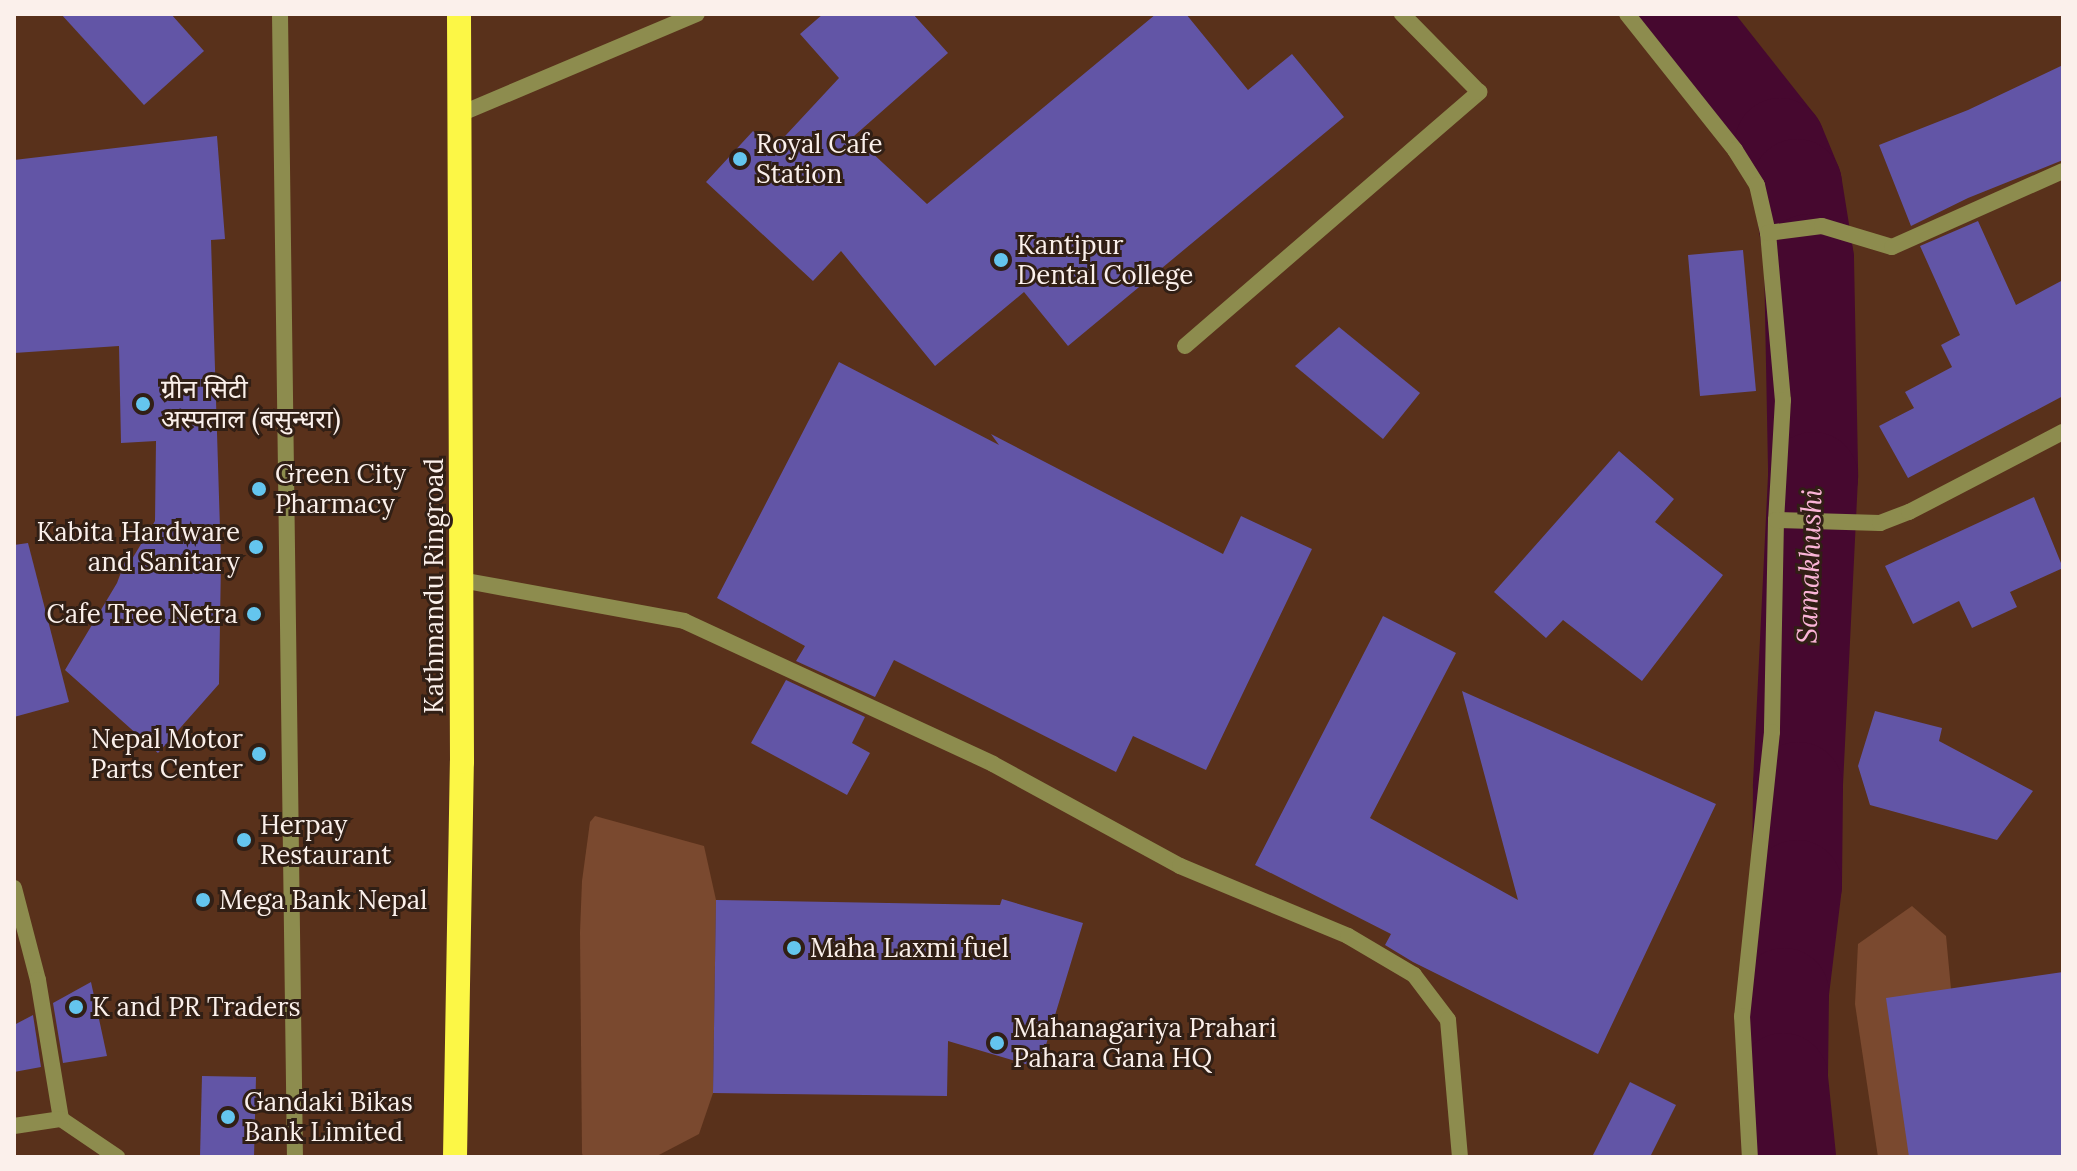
<!DOCTYPE html>
<meta charset="utf-8">
<style>
body{margin:0}
#map{position:relative;width:2077px;height:1171px;overflow:hidden;background:#59311b;font-family:Lora,"Noto Sans Devanagari",serif}
div>[style]{position:absolute}
[style*='--x']{left:calc(var(--x)*1px);top:calc(var(--y)*1px);width:calc(var(--w)*1px);rotate:calc(var(--a)*1deg)}
.green>*{inset:0;background:#7a492f}
.river>*{height:90px;margin:-45px;padding:0 45px;transform-origin:45px;border-radius:45px;background:#46082f}
.building>*{inset:0;background:#6255a6}
.street>*{height:16px;margin:-8px;padding:0 8px;transform-origin:8px;border-radius:8px;background:#8d8c4e}
.highway>*{height:24px;margin:-12px;padding:0 12px;transform-origin:12px;border-radius:12px;background:#fcf746}
.dots>*{width:22px;height:22px;translate:-50% -50%;box-sizing:border-box;border:4px solid #311f15;border-radius:50%}
span{translate:-50% -50%;white-space:nowrap;text-align:center;line-height:1.15;-webkit-text-stroke:6px #311f15;paint-order:stroke}
.poi-label{font-size:26px;color:#fbf0eb}
.left{translate:0 -50%;text-align:left}
.right{translate:-100% -50%;text-align:right}
.street-label{font-size:26px;color:#fbf0eb}
.water-label{font-size:28px;color:#fbb4d7;font-style:italic}
.frame{position:absolute;inset:0;border:16px solid #fbf0eb;pointer-events:none}
</style>
<div id="map">
<div class="green">
<i style="clip-path:polygon(595px 816px,704px 846px,716px 900px,713px 1093px,699px 1134px,655px 1157px,583px 1157px,582px 1153px,580px 932px,582px 881px,590px 822px)"></i>
<i style="clip-path:polygon(1912px 906px,1946px 936px,1951px 989px,1909px 1157px,1878px 1157px,1855px 1004px,1858px 944px)"></i>
</div>
<div class="river">
<i style="--x:1678;--y:14;--w:164;--a:51.7"></i>
<i style="--x:1780;--y:143;--w:44;--a:67.5"></i>
<i style="--x:1797;--y:184;--w:76;--a:80.9"></i>
<i style="--x:1809;--y:259;--w:218;--a:88.9"></i>
<i style="--x:1813;--y:477;--w:310;--a:92.8"></i>
<i style="--x:1798;--y:787;--w:98;--a:90.6"></i>
<i style="--x:1797;--y:885;--w:109;--a:96.9"></i>
<i style="--x:1784;--y:993;--w:85;--a:90.7"></i>
<i style="--x:1783;--y:1078;--w:79;--a:84.2"></i>
</div>
<div class="building">
<i style="clip-path:polygon(61px 14px,171px 14px,204px 51px,144px 105px)"></i>
<i style="clip-path:polygon(823px 14px,913px 14px,948px 53px,854px 136px,927px 204px,1156px 14px,1186px 14px,1248px 90px,1292px 54px,1344px 117px,1068px 346px,1024px 292px,935px 366px,841px 251px,813px 281px,706px 182px,753px 131px,773px 149px,839px 78px,800px 34px)"></i>
<i style="clip-path:polygon(2063px 65px,2063px 160px,1968px 198px,1911px 226px,1879px 145px,1968px 110px)"></i>
<i style="clip-path:polygon(217px 136px,225px 239px,211px 240px,221px 561px,219px 684px,158px 753px,65px 670px,117px 583px,126px 559px,132px 559px,155px 521px,156px 441px,121px 443px,119px 346px,14px 353px,14px 160px)"></i>
<i style="clip-path:polygon(1978px 221px,2016px 305px,2063px 280px,2063px 396px,1908px 478px,1879px 426px,1914px 408px,1905px 392px,1952px 367px,1941px 345px,1960px 335px,1920px 246px)"></i>
<i style="clip-path:polygon(1743px 250px,1756px 391px,1700px 396px,1688px 255px)"></i>
<i style="clip-path:polygon(1339px 327px,1420px 393px,1383px 439px,1295px 366px)"></i>
<i style="clip-path:polygon(839px 362px,999px 445px,991px 434px,1223px 554px,1241px 516px,1312px 549px,1206px 770px,1133px 736px,1116px 772px,894px 660px,875px 697px,796px 661px,805px 646px,717px 598px)"></i>
<i style="clip-path:polygon(1619px 451px,1674px 499px,1655px 522px,1723px 575px,1642px 681px,1563px 620px,1546px 638px,1494px 592px)"></i>
<i style="clip-path:polygon(2034px 497px,2063px 568px,2010px 592px,2017px 607px,1972px 628px,1959px 601px,1913px 624px,1885px 566px)"></i>
<i style="clip-path:polygon(28px 543px,69px 702px,14px 717px,14px 545px)"></i>
<i style="clip-path:polygon(1383px 616px,1456px 653px,1370px 818px,1518px 900px,1462px 691px,1716px 804px,1598px 1054px,1413px 962px,1385px 945px,1391px 934px,1255px 865px)"></i>
<i style="clip-path:polygon(786px 680px,865px 717px,852px 743px,870px 753px,847px 795px,751px 743px)"></i>
<i style="clip-path:polygon(1875px 711px,1942px 728px,1939px 741px,2033px 791px,1997px 840px,1870px 805px,1858px 766px)"></i>
<i style="clip-path:polygon(1002px 899px,1083px 923px,1039px 1068px,948px 1041px,947px 1096px,713px 1093px,716px 900px,1000px 905px)"></i>
<i style="clip-path:polygon(2063px 972px,2063px 1157px,1909px 1157px,1886px 998px)"></i>
<i style="clip-path:polygon(91px 982px,107px 1056px,63px 1063px,53px 1003px)"></i>
<i style="clip-path:polygon(33px 1015px,41px 1067px,14px 1072px,14px 1025px)"></i>
<i style="clip-path:polygon(202px 1076px,256px 1077px,254px 1157px,200px 1157px)"></i>
<i style="clip-path:polygon(1630px 1082px,1676px 1105px,1650px 1157px,1592px 1157px)"></i>
</div>
<div class="street">
<i style="--x:280;--y:14;--w:1143;--a:89.25"></i>
<i style="--x:1627;--y:14;--w:174;--a:51.5"></i>
<i style="--x:1735;--y:150;--w:41;--a:57.8"></i>
<i style="--x:1757;--y:185;--w:49;--a:77.1"></i>
<i style="--x:1768;--y:233;--w:168;--a:84.9"></i>
<i style="--x:1783;--y:400;--w:120;--a:93.3"></i>
<i style="--x:1776;--y:520;--w:212;--a:91.1"></i>
<i style="--x:1772;--y:732;--w:286;--a:96"></i>
<i style="--x:1742;--y:1016;--w:141;--a:86.8"></i>
<i style="--x:460;--y:114;--w:257;--a:-22.9"></i>
<i style="--x:1768;--y:233;--w:54;--a:-7.4"></i>
<i style="--x:1822;--y:226;--w:73;--a:16.7"></i>
<i style="--x:1892;--y:247;--w:187;--a:-24"></i>
<i style="--x:1185;--y:346;--w:389;--a:-40.8"></i>
<i style="--x:1479;--y:92;--w:110;--a:-134.6"></i>
<i style="--x:1776;--y:520;--w:104;--a:1.7"></i>
<i style="--x:1880;--y:523;--w:31;--a:-21"></i>
<i style="--x:1909;--y:512;--w:174;--a:-27.5"></i>
<i style="--x:461;--y:580;--w:227;--a:10.4"></i>
<i style="--x:684;--y:621;--w:340;--a:24.8"></i>
<i style="--x:993;--y:764;--w:213;--a:28.6"></i>
<i style="--x:1180;--y:866;--w:182;--a:22.6"></i>
<i style="--x:1348;--y:936;--w:77;--a:30.6"></i>
<i style="--x:1414;--y:975;--w:56;--a:52.9"></i>
<i style="--x:1448;--y:1020;--w:138;--a:85"></i>
<i style="--x:14;--y:888;--w:95;--a:75.4"></i>
<i style="--x:38;--y:980;--w:141;--a:80.6"></i>
<i style="--x:61;--y:1119;--w:68;--a:34.2"></i>
<i style="--x:14;--y:1126;--w:48;--a:-8.5"></i>
</div>
<div class="highway">
<i style="--x:455;--y:1157;--w:395;--a:-89"></i>
<i style="--x:462;--y:762;--w:748;--a:-90.23"></i>
</div>
<div class="dots">
<i style="left:740px;top:159px;background:#64c5ee"></i>
<i style="left:1001px;top:260px;background:#64c5ee"></i>
<i style="left:143px;top:404px;background:#64c5ee"></i>
<i style="left:259px;top:489px;background:#64c5ee"></i>
<i style="left:256px;top:547px;background:#64c5ee"></i>
<i style="left:254px;top:614px;background:#64c5ee"></i>
<i style="left:259px;top:754px;background:#64c5ee"></i>
<i style="left:244px;top:840px;background:#64c5ee"></i>
<i style="left:203px;top:900px;background:#64c5ee"></i>
<i style="left:794px;top:948px;background:#64c5ee"></i>
<i style="left:76px;top:1007px;background:#64c5ee"></i>
<i style="left:997px;top:1043px;background:#64c5ee"></i>
<i style="left:228px;top:1117px;background:#64c5ee"></i>
</div>
<div class="poi-label">
<span class="left" style="left:756px;top:159px">Royal Cafe<br>Station</span>
<span class="left" style="left:1017px;top:260px">Kantipur<br>Dental College</span>
<span class="left" style="left:161px;top:404px">ग्रीन सिटी<br>अस्पताल (बसुन्धरा)</span>
<span class="left" style="left:275px;top:489px">Green City<br>Pharmacy</span>
<span class="right" style="left:240px;top:547px">Kabita Hardware<br>and Sanitary</span>
<span class="right" style="left:238px;top:614px">Cafe Tree Netra</span>
<span class="right" style="left:243px;top:754px">Nepal Motor<br>Parts Center</span>
<span class="left" style="left:260px;top:840px">Herpay<br>Restaurant</span>
<span class="left" style="left:219px;top:900px">Mega Bank Nepal</span>
<span class="left" style="left:810px;top:948px">Maha Laxmi fuel</span>
<span class="left" style="left:92px;top:1007px">K and PR Traders</span>
<span class="left" style="left:1013px;top:1043px">Mahanagariya Prahari<br>Pahara Gana HQ</span>
<span class="left" style="left:244px;top:1117px">Gandaki Bikas<br>Bank Limited</span>
</div>
<div class="street-label">
<span style="left:434px;top:586px;rotate:-90deg">Kathmandu Ringroad</span>
</div>
<div class="water-label">
<span style="left:1809px;top:566px;rotate:-88deg">Samakhushi</span>
</div>
<div class="frame"></div>
</div>
